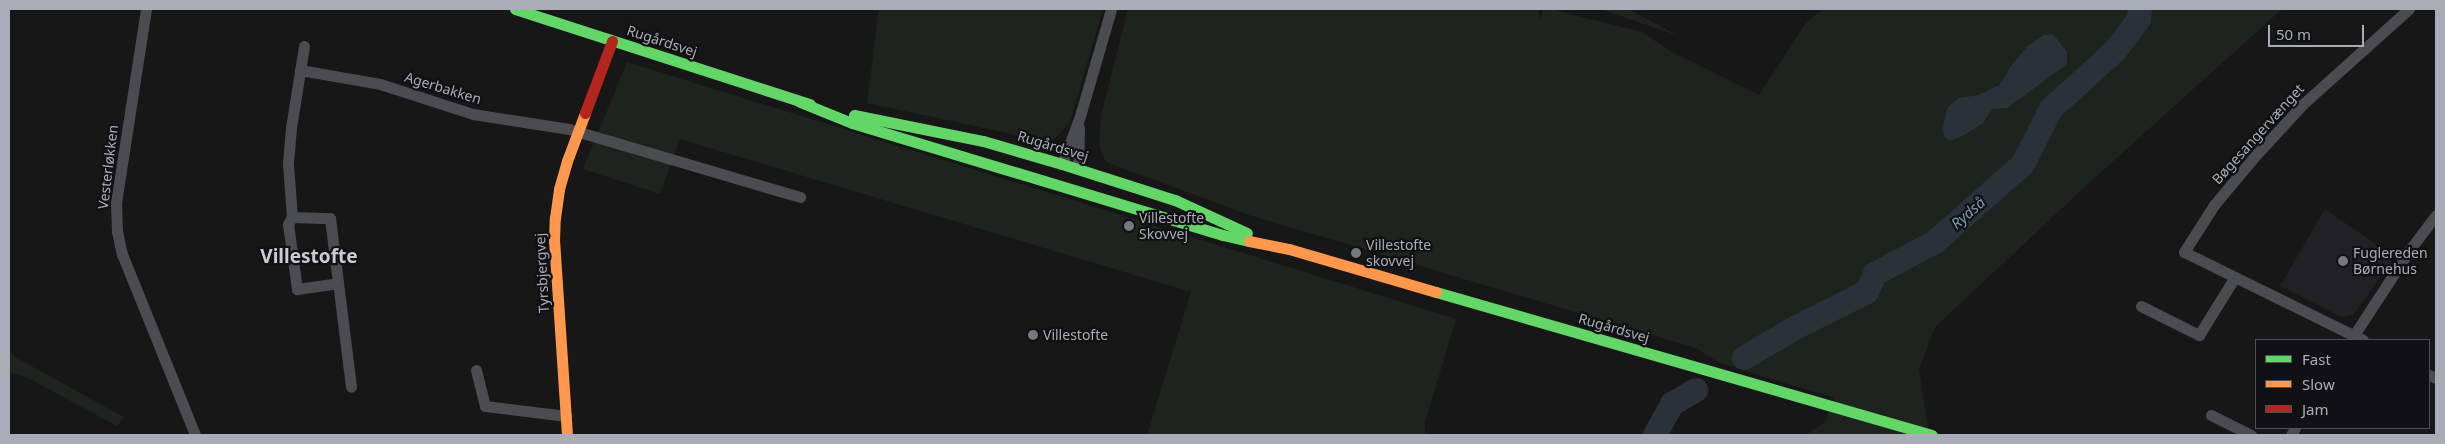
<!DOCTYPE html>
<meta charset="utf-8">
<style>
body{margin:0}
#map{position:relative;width:2445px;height:444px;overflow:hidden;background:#171717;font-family:"Noto Sans",sans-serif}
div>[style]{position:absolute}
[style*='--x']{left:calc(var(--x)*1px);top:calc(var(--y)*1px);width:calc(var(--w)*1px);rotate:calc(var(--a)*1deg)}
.built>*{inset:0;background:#212123}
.green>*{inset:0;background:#1d241e}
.water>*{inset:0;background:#2a3239}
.river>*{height:24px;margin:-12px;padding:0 12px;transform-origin:12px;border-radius:12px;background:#2a3239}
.street>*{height:11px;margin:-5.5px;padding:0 5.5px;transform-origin:5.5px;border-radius:5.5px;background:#4b4c50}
.fast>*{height:11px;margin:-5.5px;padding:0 5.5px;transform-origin:5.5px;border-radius:5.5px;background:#63d668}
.slow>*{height:11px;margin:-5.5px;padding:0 5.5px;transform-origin:5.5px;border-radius:5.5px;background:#ff974d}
.jam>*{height:11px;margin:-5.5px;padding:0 5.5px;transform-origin:5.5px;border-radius:5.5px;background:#b3261e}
.dots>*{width:14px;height:14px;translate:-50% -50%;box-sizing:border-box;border:2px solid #111113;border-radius:50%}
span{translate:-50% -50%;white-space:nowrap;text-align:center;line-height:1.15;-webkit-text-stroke:4.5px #111113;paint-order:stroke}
.street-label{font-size:14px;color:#a8adb8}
.poi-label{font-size:14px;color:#a8adb8}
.left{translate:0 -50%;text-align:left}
.water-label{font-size:15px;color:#7f9bb3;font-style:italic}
.district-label{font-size:19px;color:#c9ccd4;font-weight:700}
.frame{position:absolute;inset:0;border:10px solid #a8adb8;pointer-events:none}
.legend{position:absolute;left:2255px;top:339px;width:175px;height:90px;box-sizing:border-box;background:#111113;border:1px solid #4d4f55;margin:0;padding:6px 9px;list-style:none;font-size:15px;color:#a8adb8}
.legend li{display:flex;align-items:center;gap:10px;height:25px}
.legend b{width:25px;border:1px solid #4d4f55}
.scale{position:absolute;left:2268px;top:25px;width:96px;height:22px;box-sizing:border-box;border:2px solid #a8adb8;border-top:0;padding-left:6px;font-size:15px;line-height:18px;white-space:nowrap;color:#a8adb8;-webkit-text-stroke:4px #111113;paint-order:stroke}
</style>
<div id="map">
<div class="built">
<i style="clip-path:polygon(2325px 209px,2394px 257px,2354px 314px,2342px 317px,2280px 286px)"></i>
</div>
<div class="green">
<i style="clip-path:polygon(879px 9px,1103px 9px,1070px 122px,1055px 139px,1049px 142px,867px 103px)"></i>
<i style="clip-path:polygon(1128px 9px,1538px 9px,1541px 20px,1542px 9px,1549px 9px,1642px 32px,1670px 51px,1759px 95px,1805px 24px,1823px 9px,2282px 9px,2089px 183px,1935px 327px,1919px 369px,1929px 435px,1806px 435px,1825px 422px,1834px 398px,1720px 363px,1696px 348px,1249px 215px,1106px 162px,1099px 145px,1101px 116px)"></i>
<i style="clip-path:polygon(1600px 9px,1628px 9px,1679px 36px)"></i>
<i style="clip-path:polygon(627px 62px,1456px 319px,1425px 422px,1425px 435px,1147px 435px,1191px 292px,680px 139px,660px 194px,583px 169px)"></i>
<i style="clip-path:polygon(9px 350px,15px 357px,124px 417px,117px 426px,30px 379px,9px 372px)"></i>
</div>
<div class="water">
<i style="clip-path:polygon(2053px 34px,2067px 52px,2067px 64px,2007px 108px,1992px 109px,1983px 123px,1964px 135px,1950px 141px,1944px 136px,1942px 128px,1948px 107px,1959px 98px,1979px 95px,1999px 85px,2013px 63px,2029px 45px,2044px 35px)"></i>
</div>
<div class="river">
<i style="--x:1744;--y:358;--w:59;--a:-30.5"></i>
<i style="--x:1795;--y:328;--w:80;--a:-26.6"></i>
<i style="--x:1867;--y:292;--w:20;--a:-66"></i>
<i style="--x:1875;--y:274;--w:68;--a:-28.1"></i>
<i style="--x:1935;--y:242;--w:118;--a:-41.6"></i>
<i style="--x:2023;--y:164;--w:62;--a:-63"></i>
<i style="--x:2051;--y:109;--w:86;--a:-42.2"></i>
<i style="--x:2115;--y:51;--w:40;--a:-53"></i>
<i style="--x:2139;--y:19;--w:10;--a:-84"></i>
<i style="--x:1655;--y:435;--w:35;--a:-61"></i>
<i style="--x:1672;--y:404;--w:28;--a:-30"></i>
</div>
<div class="street">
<i style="--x:146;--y:9;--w:196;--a:98.8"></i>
<i style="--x:116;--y:203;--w:28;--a:88"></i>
<i style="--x:117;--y:231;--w:24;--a:78"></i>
<i style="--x:122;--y:254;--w:195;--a:68"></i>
<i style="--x:304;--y:46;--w:83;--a:99"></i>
<i style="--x:291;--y:128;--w:36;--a:95"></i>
<i style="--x:288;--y:164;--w:53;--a:85.7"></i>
<i style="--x:292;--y:217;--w:8;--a:120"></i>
<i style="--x:288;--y:224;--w:66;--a:82.1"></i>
<i style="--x:297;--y:289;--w:41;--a:-8.3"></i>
<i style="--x:300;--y:70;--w:81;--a:9.9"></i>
<i style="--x:380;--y:84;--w:98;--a:17.9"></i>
<i style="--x:473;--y:114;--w:97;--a:8.9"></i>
<i style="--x:569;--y:129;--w:241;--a:16.4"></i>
<i style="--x:1062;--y:164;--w:51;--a:-69.4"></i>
<i style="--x:1080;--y:116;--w:111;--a:-73.8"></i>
<i style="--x:1078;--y:169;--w:41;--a:-88.6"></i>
<i style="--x:292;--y:217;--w:38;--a:2"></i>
<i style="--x:330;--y:218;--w:170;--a:82.9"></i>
<i style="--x:2141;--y:306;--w:65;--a:26.6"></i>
<i style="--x:2199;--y:335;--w:68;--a:-58.2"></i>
<i style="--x:2354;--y:335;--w:104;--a:-56.8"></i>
<i style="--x:2411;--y:248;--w:41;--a:-52.9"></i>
<i style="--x:2363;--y:340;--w:199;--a:-153.8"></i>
<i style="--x:2184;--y:252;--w:56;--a:-57.4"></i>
<i style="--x:2214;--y:205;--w:64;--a:-50.1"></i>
<i style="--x:2255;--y:156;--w:71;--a:-47.3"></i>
<i style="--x:2303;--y:104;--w:142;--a:-41.9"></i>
<i style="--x:476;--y:370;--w:37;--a:76"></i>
<i style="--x:485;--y:406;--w:82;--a:7"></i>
<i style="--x:2429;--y:375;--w:8;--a:23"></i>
<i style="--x:2211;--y:415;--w:45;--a:26.6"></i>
<i style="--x:2291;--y:435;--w:8;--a:-60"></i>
</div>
<div class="fast">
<i style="--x:515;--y:9;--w:310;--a:17.9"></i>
<i style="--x:800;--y:102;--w:56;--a:22"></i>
<i style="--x:852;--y:123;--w:388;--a:16.8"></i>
<i style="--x:1223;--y:235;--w:27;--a:13"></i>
<i style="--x:854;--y:115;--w:132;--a:11.4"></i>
<i style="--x:983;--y:141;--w:82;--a:16.2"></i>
<i style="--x:1062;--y:164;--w:119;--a:17.7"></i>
<i style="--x:1175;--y:200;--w:79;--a:24.6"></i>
<i style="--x:1436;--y:292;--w:516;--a:16.08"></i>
</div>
<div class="slow">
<i style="--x:1249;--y:241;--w:41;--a:11.3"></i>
<i style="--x:1289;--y:249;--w:153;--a:16.3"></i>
<i style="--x:567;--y:435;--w:194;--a:-93.8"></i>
<i style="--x:554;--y:241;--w:23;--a:-88"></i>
<i style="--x:555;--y:218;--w:29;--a:-82"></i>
<i style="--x:559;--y:189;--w:29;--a:-74"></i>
<i style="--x:567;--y:161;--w:51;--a:-69.4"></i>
</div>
<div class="jam">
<i style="--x:585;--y:113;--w:77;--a:-69.4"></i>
</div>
<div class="dots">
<i style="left:1129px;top:226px;background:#757880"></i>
<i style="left:1356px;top:253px;background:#757880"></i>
<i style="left:2343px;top:261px;background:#757880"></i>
<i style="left:1033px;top:335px;background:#757880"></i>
</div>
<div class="street-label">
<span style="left:662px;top:41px;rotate:18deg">Rugårdsvej</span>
<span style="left:443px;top:88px;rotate:17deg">Agerbakken</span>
<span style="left:2258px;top:134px;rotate:-48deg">Bøgesangervænget</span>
<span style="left:1053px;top:146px;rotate:17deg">Rugårdsvej</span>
<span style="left:108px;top:167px;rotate:-83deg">Vesterløkken</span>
<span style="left:542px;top:273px;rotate:-93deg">Tyrsbjergvej</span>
<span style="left:1614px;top:328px;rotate:16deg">Rugårdsvej</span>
</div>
<div class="poi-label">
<span class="left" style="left:1139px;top:226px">Villestofte<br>Skovvej</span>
<span class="left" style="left:1366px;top:253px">Villestofte<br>skovvej</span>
<span class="left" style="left:2353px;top:261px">Fuglereden<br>Børnehus</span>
<span class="left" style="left:1043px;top:335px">Villestofte</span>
</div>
<div class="water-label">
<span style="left:1968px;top:213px;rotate:-41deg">Rydså</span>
</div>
<div class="district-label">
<span style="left:309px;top:257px">Villestofte</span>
</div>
<div class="frame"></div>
<ul class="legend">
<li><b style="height:6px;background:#63d668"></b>Fast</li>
<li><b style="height:6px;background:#ff974d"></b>Slow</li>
<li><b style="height:6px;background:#b3261e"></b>Jam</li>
</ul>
<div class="scale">50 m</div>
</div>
